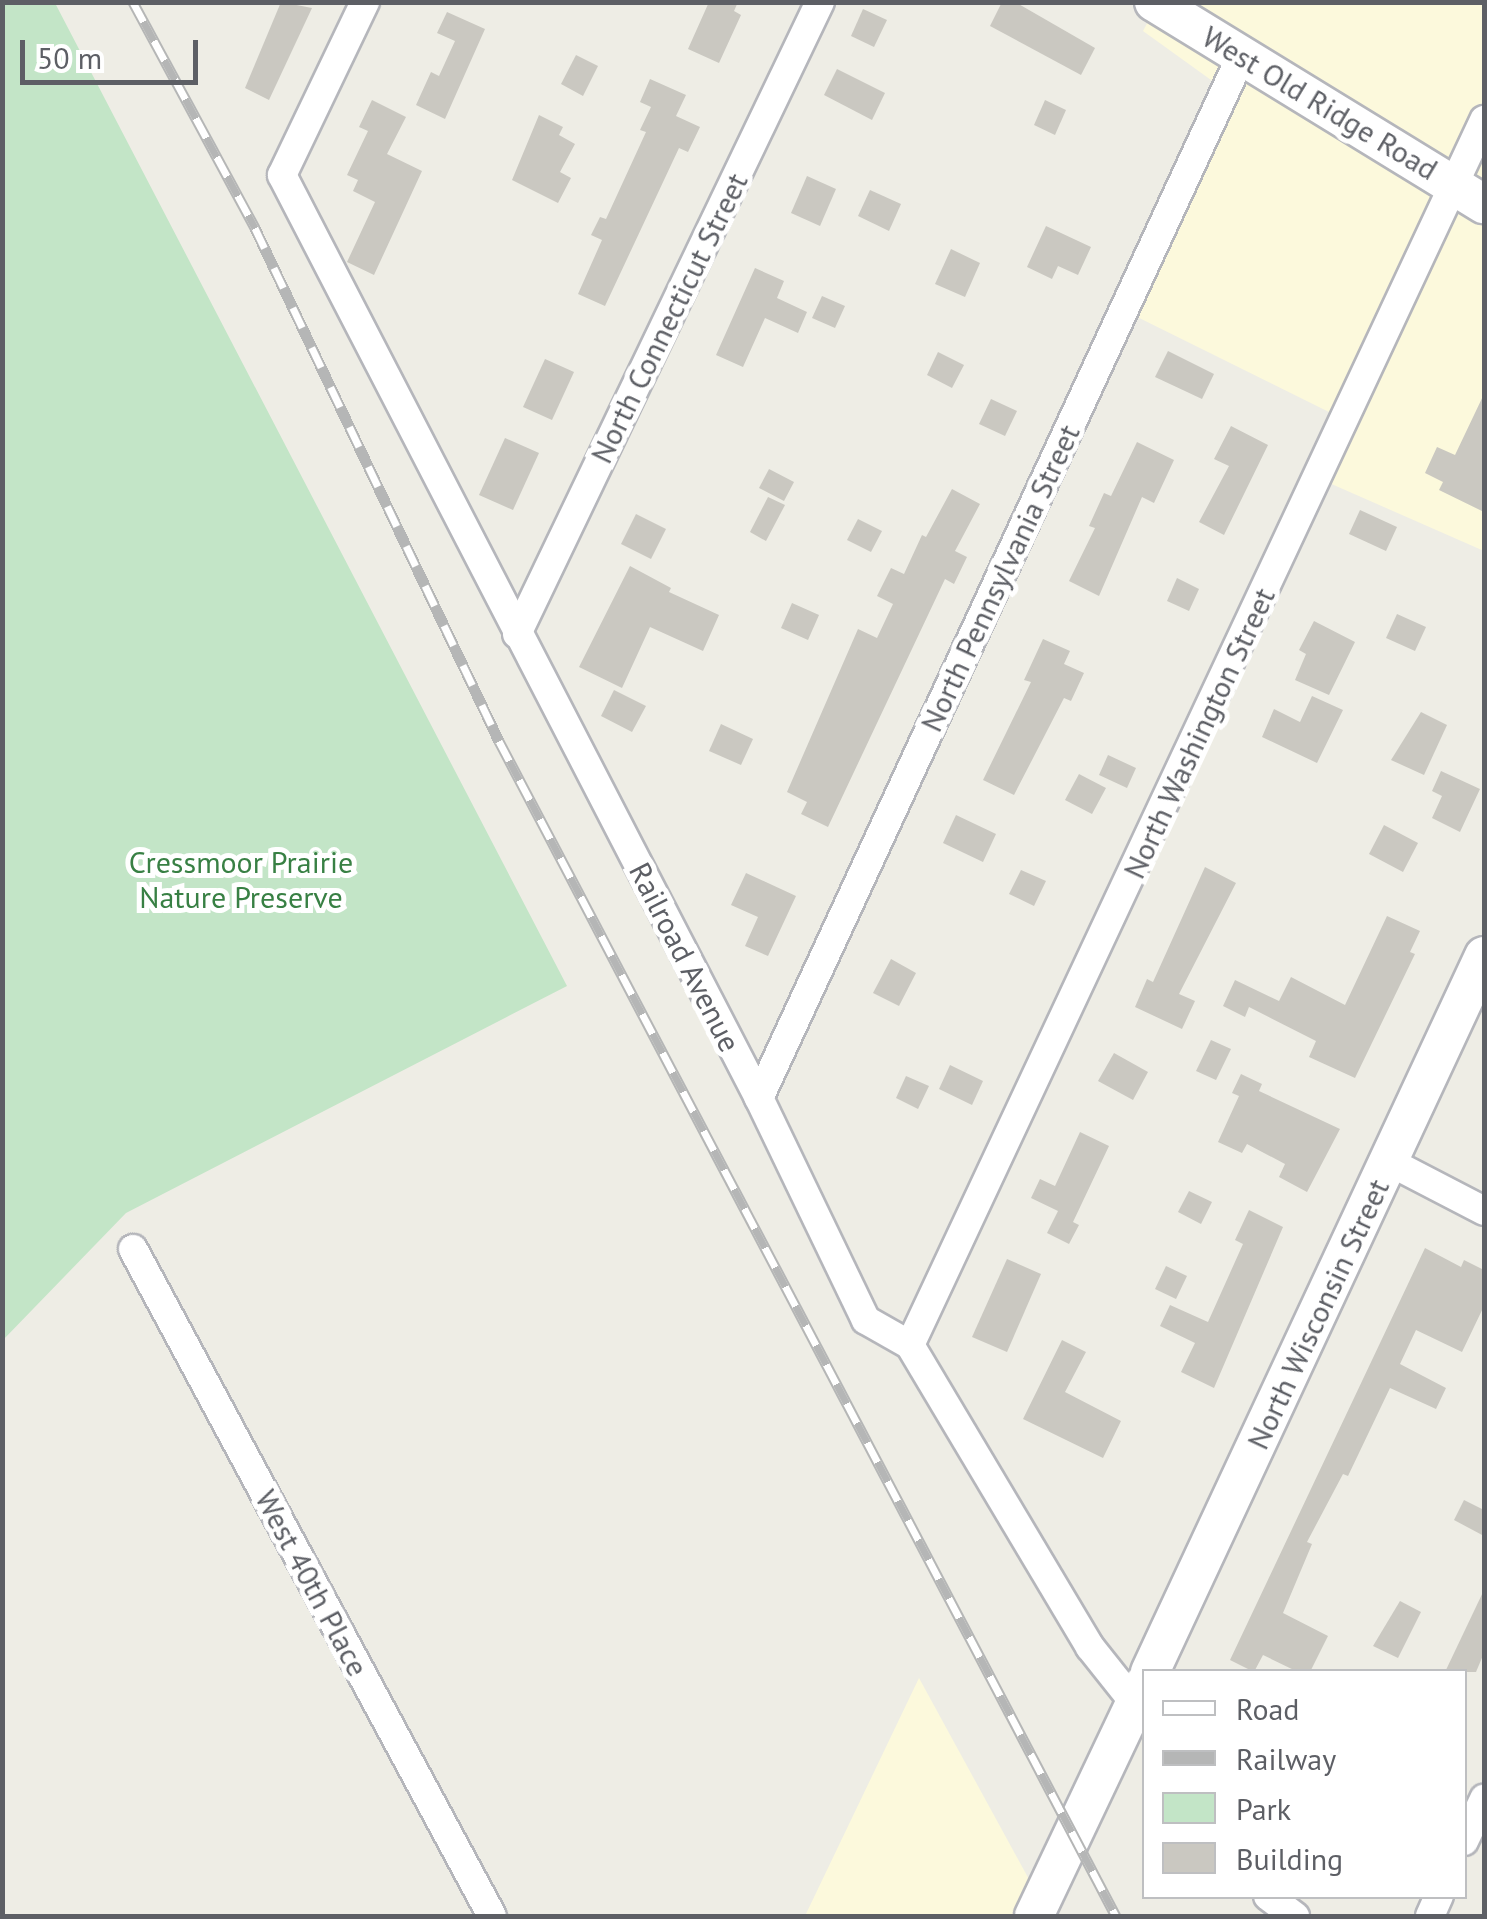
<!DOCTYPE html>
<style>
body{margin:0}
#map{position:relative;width:1487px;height:1919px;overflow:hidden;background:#eeede5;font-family:"PT Sans",sans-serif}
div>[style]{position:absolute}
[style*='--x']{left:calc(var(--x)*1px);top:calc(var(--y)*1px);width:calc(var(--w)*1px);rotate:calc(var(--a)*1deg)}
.commercial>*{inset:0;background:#fcf9dc}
.green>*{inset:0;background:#c3e5c7}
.building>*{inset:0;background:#cac8c1}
.roads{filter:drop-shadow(2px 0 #b5b6bb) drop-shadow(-2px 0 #b5b6bb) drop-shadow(0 2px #b5b6bb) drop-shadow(0 -2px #b5b6bb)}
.street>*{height:28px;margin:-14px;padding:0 14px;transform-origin:14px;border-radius:14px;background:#fff}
.secondary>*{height:38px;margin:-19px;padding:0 19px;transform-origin:19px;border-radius:19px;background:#fff}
.rail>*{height:11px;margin-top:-5.5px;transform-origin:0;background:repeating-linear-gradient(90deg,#fff 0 22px,#b5b6b6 0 44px);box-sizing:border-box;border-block:2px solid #b5b6b6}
span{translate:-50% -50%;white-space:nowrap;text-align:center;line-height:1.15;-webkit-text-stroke:10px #fff;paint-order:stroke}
.street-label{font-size:30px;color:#5d5f65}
.park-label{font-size:30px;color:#388044}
.frame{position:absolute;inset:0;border:5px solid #5d5f65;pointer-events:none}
.legend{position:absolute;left:1142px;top:1669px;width:325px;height:230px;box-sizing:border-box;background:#fff;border:2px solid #bebfc1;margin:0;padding:12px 18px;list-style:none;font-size:30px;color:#5d5f65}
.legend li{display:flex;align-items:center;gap:20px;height:50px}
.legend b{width:50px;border:2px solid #bebfc1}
.scale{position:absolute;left:20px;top:40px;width:178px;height:45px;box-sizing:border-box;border:5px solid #5d5f65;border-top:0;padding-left:12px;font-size:30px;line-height:35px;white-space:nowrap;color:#5d5f65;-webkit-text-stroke:8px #fff;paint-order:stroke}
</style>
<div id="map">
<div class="commercial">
<i style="clip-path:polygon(1158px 3px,1484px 3px,1484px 551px,1311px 475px,1335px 415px,1111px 304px,1218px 85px,1143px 31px)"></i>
<i style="clip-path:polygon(919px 1678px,1049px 1916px,805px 1916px)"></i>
</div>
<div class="green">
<i style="clip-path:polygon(55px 3px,567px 986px,126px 1213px,3px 1340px,2px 3px)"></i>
</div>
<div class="building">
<i style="clip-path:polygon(281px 2px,312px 8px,269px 100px,245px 88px)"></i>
<i style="clip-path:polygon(709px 2px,738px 2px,734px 11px,741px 15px,719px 63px,688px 49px)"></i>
<i style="clip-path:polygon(1002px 2px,1015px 2px,1095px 48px,1081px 75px,990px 26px)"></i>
<i style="clip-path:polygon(863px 9px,887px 20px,874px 47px,851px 36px)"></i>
<i style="clip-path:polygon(447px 12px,485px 29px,445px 119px,416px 105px,431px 72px,439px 76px,455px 41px,437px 33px)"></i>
<i style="clip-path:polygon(576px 55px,598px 66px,583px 96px,561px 84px)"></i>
<i style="clip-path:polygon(837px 69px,885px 93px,872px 120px,824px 95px)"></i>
<i style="clip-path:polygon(650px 79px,686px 95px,676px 116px,700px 127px,688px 152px,679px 148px,605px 306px,578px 294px,602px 240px,591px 235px,600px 217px,606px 219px,646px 132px,640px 130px,651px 107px,640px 102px)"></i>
<i style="clip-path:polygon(372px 100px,406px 117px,387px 154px,422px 171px,374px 275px,347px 262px,375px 202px,353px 191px,358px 180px,347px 175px,368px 131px,359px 127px)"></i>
<i style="clip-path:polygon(1045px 100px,1066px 110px,1055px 135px,1034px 125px)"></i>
<i style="clip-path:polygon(539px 115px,563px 127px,559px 135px,575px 144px,560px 172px,571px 178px,558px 203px,512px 180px)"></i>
<i style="clip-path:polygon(807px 176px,836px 189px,820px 226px,791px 213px)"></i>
<i style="clip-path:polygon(870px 190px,901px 204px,889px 231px,858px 216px)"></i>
<i style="clip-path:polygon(1046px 226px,1091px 247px,1078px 275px,1058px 266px,1052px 279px,1027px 267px)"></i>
<i style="clip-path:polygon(951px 249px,980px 263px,965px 297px,935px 284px)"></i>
<i style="clip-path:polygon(755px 268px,784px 281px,777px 298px,807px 312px,798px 333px,765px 318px,743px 367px,716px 355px)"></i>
<i style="clip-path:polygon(822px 296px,845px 306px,835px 328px,812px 318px)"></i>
<i style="clip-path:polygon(1168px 351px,1214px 374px,1202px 399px,1155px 377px)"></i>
<i style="clip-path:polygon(938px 352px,964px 365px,952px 388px,927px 375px)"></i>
<i style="clip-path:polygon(545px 359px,574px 372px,552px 420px,523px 407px)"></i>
<i style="clip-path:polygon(1484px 394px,1484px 512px,1439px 490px,1443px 482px,1425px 473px,1437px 447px,1455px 455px)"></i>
<i style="clip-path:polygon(991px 399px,1017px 411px,1005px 436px,979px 424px)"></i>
<i style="clip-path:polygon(1231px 426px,1268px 445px,1224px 535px,1199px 522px,1229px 466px,1214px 459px)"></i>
<i style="clip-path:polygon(505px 438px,539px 453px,513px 510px,479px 495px)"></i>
<i style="clip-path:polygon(1137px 442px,1174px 460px,1154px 503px,1142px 497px,1099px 596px,1069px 581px,1095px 528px,1089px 526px,1104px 493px,1111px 496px)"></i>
<i style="clip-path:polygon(769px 469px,794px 482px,784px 501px,759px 488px)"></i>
<i style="clip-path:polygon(952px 489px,980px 504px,955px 551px,967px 557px,954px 584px,945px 579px,828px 827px,801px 814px,807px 802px,787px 792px,858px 629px,877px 638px,893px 604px,877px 596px,891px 568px,904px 574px,922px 535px,926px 537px)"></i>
<i style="clip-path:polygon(768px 497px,785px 505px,766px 541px,750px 532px)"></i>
<i style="clip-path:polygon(1360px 510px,1397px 527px,1386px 551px,1349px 534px)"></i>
<i style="clip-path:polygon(636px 514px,666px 529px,651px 559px,621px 544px)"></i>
<i style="clip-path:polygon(858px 519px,882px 531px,871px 552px,847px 540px)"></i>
<i style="clip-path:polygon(630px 566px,671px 588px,669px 592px,719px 615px,703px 651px,650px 627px,622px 688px,579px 667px)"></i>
<i style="clip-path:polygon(1177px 578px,1199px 589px,1189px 611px,1167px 601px)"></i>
<i style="clip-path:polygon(792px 603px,819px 615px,808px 640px,781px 628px)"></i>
<i style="clip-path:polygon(1397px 614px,1426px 627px,1415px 651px,1386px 638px)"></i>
<i style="clip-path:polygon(1314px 621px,1355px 642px,1329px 695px,1295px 680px,1306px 654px,1299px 650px)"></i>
<i style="clip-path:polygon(1043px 639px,1070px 651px,1064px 664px,1084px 673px,1071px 701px,1064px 698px,1014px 795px,983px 780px,1031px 682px,1024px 680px)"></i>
<i style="clip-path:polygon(614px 690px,646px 706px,632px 732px,601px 716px)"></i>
<i style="clip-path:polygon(1312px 696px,1343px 710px,1317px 763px,1262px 737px,1274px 709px,1300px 722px)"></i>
<i style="clip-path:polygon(1421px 712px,1447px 725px,1424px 775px,1391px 760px)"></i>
<i style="clip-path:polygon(721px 724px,753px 739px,741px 765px,709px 751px)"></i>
<i style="clip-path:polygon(1108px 755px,1136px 768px,1127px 788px,1099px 775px)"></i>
<i style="clip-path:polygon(1441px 771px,1480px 789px,1460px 832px,1432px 818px,1442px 796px,1432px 791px)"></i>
<i style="clip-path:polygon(1079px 774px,1106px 788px,1092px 814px,1065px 800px)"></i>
<i style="clip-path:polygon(956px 815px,996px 834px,983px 862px,943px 843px)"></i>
<i style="clip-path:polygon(1384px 825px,1418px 843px,1403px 872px,1369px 854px)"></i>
<i style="clip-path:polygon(1205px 867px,1236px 883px,1179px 994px,1195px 1001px,1182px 1029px,1135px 1007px,1147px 979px,1153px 982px)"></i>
<i style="clip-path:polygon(1021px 870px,1046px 881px,1034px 906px,1009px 894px)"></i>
<i style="clip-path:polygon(746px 873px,796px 896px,768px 956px,745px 946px,758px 917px,731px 905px)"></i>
<i style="clip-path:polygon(1387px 916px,1420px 931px,1410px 952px,1415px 954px,1355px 1078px,1309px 1057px,1316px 1041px,1249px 1007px,1245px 1017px,1223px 1006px,1235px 980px,1279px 1001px,1291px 977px,1345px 1005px)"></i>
<i style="clip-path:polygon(891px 959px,916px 973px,899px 1006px,873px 993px)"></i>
<i style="clip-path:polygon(1211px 1040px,1231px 1049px,1216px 1080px,1196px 1071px)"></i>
<i style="clip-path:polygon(1114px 1053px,1148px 1072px,1133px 1100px,1098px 1081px)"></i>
<i style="clip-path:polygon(950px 1065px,983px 1081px,972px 1105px,939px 1089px)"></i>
<i style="clip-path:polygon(1241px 1074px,1262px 1084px,1259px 1091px,1340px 1129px,1307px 1192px,1279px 1177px,1285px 1164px,1247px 1144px,1242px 1153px,1218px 1142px,1239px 1096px,1232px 1093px)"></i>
<i style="clip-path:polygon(906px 1076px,929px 1086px,918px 1109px,896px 1098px)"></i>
<i style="clip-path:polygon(1080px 1132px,1109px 1146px,1073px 1222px,1079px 1225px,1069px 1244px,1047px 1233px,1058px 1211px,1031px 1198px,1040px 1179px,1055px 1186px)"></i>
<i style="clip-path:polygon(1189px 1191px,1212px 1202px,1201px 1224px,1178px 1212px)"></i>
<i style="clip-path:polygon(1249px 1210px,1283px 1227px,1214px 1388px,1181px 1372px,1195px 1343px,1160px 1326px,1170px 1305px,1208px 1322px,1243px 1244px,1235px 1240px)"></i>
<i style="clip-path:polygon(1425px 1248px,1461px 1267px,1464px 1260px,1484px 1270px,1484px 1306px,1462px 1352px,1416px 1330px,1400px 1364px,1446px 1388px,1436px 1409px,1390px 1388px,1348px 1476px,1343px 1474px,1307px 1542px,1312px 1544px,1283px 1613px,1328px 1636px,1310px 1672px,1298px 1672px,1263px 1655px,1254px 1672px,1230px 1660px)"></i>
<i style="clip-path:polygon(1007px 1259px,1041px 1274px,1007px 1352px,972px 1337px)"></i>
<i style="clip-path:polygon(1166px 1266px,1187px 1276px,1176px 1299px,1155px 1289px)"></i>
<i style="clip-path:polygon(1062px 1340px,1086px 1352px,1065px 1392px,1121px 1421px,1103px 1458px,1023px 1419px)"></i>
<i style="clip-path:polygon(1464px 1500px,1484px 1510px,1484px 1536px,1454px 1520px)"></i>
<i style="clip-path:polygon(1484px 1590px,1484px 1653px,1476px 1672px,1445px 1672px)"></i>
<i style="clip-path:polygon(1400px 1601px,1421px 1612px,1398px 1658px,1373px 1646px)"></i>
</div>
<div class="roads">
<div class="street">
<i style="--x:365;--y:2;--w:192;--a:115.6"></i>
<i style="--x:282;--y:175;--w:1039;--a:62.67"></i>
<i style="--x:759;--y:1098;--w:246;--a:64.3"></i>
<i style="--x:866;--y:1320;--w:51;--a:29.6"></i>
<i style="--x:910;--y:1345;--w:352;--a:59.2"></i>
<i style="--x:1090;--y:1647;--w:87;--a:51.5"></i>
<i style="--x:517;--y:634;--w:701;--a:-64.39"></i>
<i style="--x:759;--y:1098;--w:1147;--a:-65.16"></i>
<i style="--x:1390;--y:1162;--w:106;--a:27.5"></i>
<i style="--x:133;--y:1249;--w:757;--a:61.71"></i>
<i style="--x:910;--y:1345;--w:1353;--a:-64.89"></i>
<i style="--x:1464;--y:1841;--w:47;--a:-64.5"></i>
<i style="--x:1268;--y:1896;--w:34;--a:37"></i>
<i style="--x:1430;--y:1916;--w:22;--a:-66"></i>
</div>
<div class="secondary">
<i style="--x:1154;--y:2;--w:387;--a:31.5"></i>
<i style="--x:1150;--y:1672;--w:790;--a:-64.99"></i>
<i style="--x:1034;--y:1916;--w:257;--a:-64.6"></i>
</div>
</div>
<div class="rail">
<i style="--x:133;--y:2;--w:257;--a:61.6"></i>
<i style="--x:255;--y:228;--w:568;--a:64.56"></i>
<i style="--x:499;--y:741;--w:1327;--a:62.3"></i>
</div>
<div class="street-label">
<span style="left:1320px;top:103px;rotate:31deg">West Old Ridge Road</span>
<span style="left:669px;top:318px;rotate:-64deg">North Connecticut Street</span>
<span style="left:1000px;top:578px;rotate:-65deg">North Pennsylvania Street</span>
<span style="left:1199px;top:733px;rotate:-65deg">North Washington Street</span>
<span style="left:685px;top:957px;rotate:63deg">Railroad Avenue</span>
<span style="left:1318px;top:1314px;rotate:-65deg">North Wisconsin Street</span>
<span style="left:312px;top:1583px;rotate:62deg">West 40th Place</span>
</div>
<div class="park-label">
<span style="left:241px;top:879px">Cressmoor Prairie<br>Nature Preserve</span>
</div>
<div class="frame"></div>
<ul class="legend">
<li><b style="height:12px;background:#fff"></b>Road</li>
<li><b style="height:12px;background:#b5b6b6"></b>Railway</li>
<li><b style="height:28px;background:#c3e5c7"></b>Park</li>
<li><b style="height:28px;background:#cac8c1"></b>Building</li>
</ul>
<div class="scale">50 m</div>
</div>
